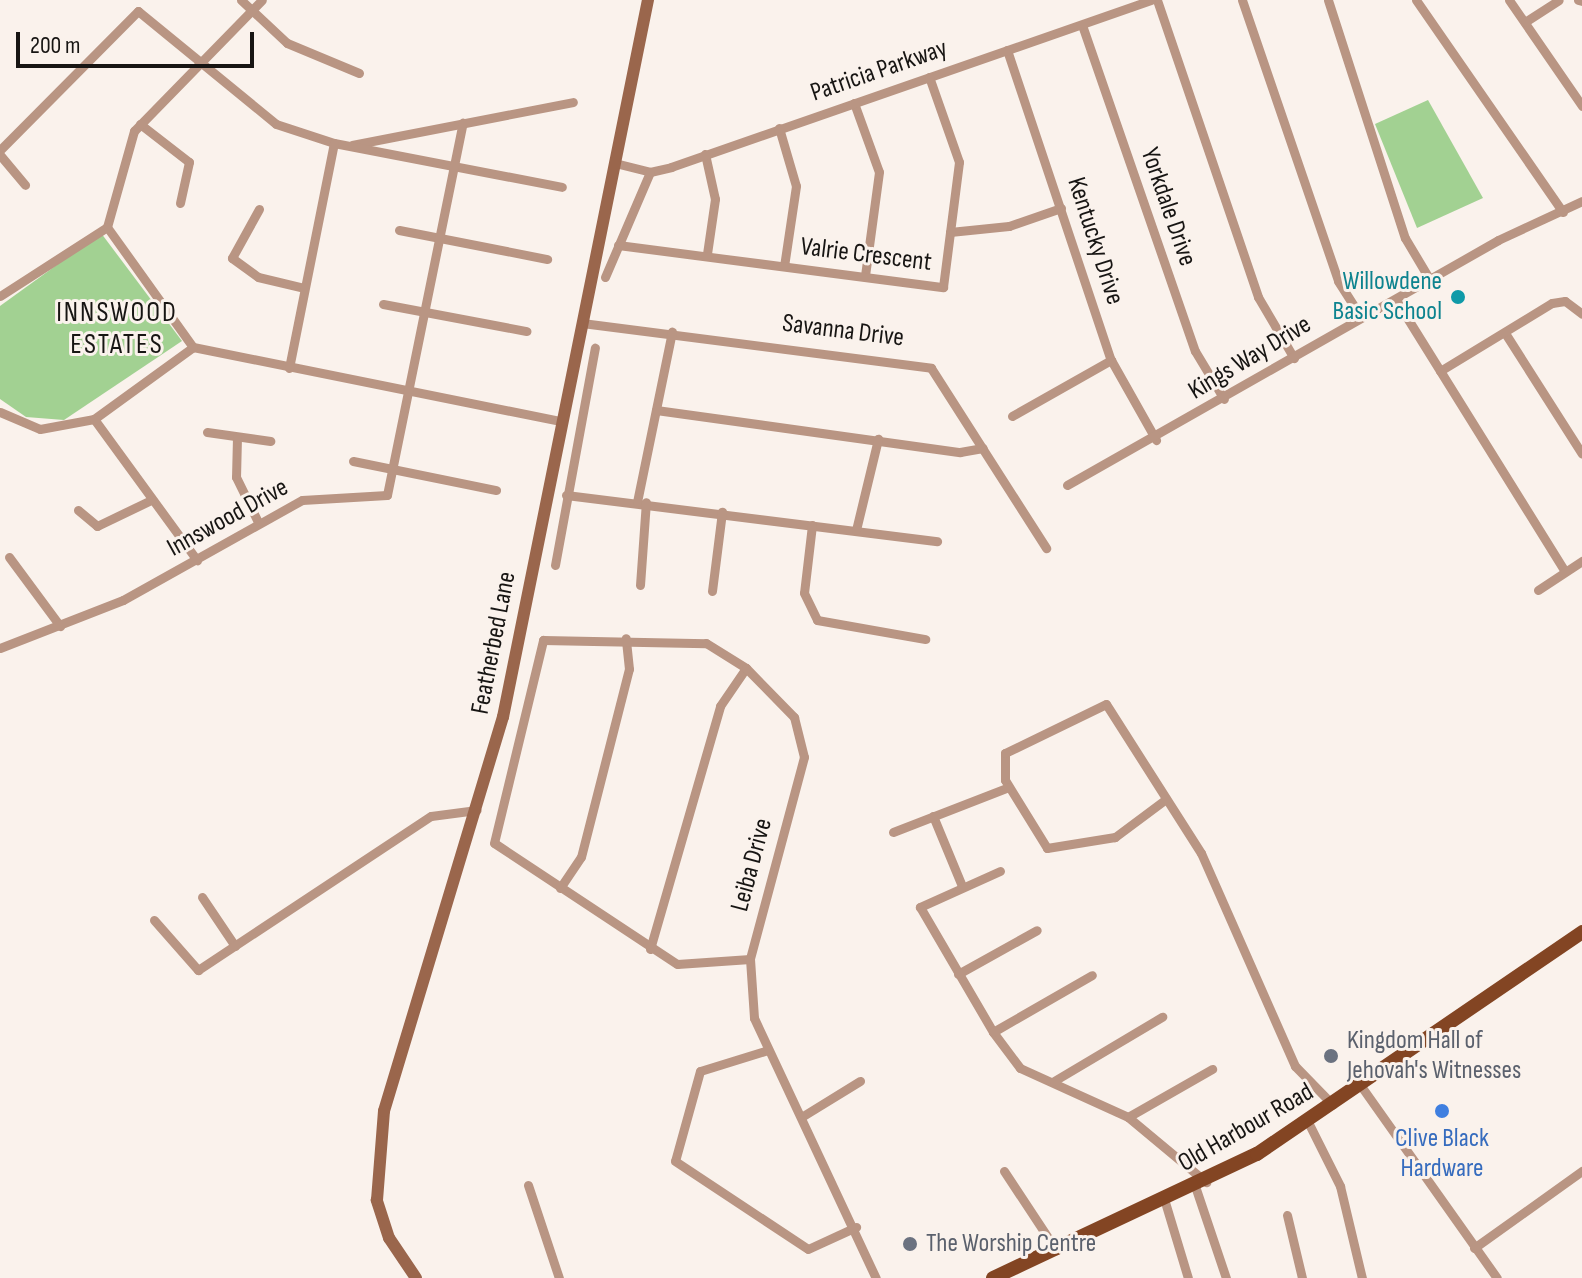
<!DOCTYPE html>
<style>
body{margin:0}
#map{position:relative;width:1582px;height:1278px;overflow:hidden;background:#faf2ec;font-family:"Sofia Sans Condensed",sans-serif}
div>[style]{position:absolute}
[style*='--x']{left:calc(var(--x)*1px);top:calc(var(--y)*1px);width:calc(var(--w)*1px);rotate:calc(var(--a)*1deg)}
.green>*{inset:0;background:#a2d192}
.minor>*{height:9px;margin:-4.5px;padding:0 4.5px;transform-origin:4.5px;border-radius:4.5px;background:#b99583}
.secondary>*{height:12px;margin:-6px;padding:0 6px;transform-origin:6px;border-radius:6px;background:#9a664c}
.primary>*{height:14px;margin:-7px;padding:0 7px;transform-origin:7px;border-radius:7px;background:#834523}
.dots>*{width:22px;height:22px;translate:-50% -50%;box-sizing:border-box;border:4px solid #faf2ec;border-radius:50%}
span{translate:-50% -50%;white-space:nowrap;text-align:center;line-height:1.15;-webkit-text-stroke:6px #faf2ec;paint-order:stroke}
.street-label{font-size:26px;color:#171513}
.culture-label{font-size:26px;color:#0d838f}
.right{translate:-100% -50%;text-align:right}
.worship-label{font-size:26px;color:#5b616d}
.left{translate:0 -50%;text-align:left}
.shop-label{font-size:26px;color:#366cbe}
.neighbourhood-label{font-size:28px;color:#171513;letter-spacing:2px}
.scale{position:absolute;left:16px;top:32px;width:238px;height:36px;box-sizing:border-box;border:4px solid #171513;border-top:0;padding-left:10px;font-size:24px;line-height:28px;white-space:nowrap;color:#171513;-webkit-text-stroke:6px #faf2ec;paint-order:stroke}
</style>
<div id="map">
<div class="green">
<i style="clip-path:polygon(1428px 100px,1483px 198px,1417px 228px,1375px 124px)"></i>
<i style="clip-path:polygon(101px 233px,182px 341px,64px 420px,26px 417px,0 399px,0 306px)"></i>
</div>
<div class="minor">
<i style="--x:241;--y:0;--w:63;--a:43.1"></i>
<i style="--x:287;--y:43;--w:78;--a:22.6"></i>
<i style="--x:1157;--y:0;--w:314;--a:71.2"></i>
<i style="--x:1258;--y:297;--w:71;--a:59.5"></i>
<i style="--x:1242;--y:0;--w:297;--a:71.1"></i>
<i style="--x:1338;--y:281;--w:43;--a:57.4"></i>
<i style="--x:1328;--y:0;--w:250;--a:72.1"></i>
<i style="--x:1405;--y:238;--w:49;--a:59.2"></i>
<i style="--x:1416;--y:0;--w:258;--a:55.3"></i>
<i style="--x:1509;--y:0;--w:129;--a:55.4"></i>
<i style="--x:1578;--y:0;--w:4;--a:14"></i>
<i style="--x:1525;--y:22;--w:40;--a:-32.9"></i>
<i style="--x:1082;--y:25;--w:345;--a:70.9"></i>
<i style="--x:1195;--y:351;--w:56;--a:58.9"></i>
<i style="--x:1007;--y:50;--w:327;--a:71.5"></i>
<i style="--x:1111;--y:360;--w:92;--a:60.6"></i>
<i style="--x:854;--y:103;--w:73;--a:70.1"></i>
<i style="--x:879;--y:172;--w:104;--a:97.7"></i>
<i style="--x:140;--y:124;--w:62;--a:37.8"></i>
<i style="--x:189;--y:162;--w:42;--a:102.4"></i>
<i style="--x:779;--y:128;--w:60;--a:73.7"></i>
<i style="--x:796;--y:186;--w:81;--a:98.5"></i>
<i style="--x:352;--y:145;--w:225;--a:-11"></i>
<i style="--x:0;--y:150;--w:196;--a:-45.2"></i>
<i style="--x:138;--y:11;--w:178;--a:39.3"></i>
<i style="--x:276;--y:124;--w:61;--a:18.1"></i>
<i style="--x:334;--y:143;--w:232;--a:10.9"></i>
<i style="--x:705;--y:154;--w:46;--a:77.5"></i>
<i style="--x:715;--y:199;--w:56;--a:98.3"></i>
<i style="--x:0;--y:155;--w:39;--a:50"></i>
<i style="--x:619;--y:164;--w:32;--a:14"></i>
<i style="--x:650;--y:172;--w:22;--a:-13"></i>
<i style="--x:671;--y:167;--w:508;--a:-19.18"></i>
<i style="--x:259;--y:209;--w:56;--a:118.9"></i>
<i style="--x:232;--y:258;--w:32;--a:36"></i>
<i style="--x:258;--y:277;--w:47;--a:13.4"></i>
<i style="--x:107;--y:227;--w:148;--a:54.4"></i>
<i style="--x:193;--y:347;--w:374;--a:11.4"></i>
<i style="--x:107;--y:227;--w:100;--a:-74.3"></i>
<i style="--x:134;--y:131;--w:183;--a:-45.7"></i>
<i style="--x:399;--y:230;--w:151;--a:11.1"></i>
<i style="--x:950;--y:232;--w:59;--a:-5.8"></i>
<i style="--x:1009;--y:226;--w:55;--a:-19.1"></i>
<i style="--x:618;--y:245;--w:328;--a:7.4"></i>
<i style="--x:943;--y:287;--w:126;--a:-82.7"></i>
<i style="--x:959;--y:162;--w:90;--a:-109.4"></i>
<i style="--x:605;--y:277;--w:114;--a:-66.8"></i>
<i style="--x:0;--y:296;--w:127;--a:-32.8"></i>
<i style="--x:1396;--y:300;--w:319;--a:58.1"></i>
<i style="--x:383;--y:304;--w:146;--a:10.7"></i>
<i style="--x:582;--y:323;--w:352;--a:7.3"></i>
<i style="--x:931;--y:368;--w:214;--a:57.4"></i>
<i style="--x:1505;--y:333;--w:143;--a:57.5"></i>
<i style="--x:289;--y:368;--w:229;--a:-78.7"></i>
<i style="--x:1440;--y:371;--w:131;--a:-31.3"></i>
<i style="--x:1552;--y:303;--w:13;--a:-9"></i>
<i style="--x:1565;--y:301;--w:21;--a:37"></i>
<i style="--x:656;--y:410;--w:307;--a:7.9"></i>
<i style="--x:960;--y:452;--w:23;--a:-10"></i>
<i style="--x:0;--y:412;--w:43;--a:23"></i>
<i style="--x:40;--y:429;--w:55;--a:-10.5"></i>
<i style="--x:94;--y:419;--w:122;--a:-36"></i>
<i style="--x:1012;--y:416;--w:114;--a:-29.5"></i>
<i style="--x:94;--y:419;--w:175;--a:53.9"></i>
<i style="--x:207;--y:432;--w:64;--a:8.1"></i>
<i style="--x:237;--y:437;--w:40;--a:91.4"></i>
<i style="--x:236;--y:477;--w:50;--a:63.9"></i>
<i style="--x:353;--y:461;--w:146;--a:11.5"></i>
<i style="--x:1067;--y:485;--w:496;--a:-29.6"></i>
<i style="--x:1498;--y:240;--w:93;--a:-24.9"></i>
<i style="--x:566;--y:495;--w:374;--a:7.1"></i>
<i style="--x:637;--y:502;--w:174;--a:-78.4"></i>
<i style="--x:78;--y:510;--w:25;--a:40"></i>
<i style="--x:97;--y:526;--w:60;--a:-25.7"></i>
<i style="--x:812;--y:525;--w:68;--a:96.7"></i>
<i style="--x:804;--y:593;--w:30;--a:64"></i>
<i style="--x:817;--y:620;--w:110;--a:10"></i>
<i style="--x:856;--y:530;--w:94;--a:-76.4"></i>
<i style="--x:9;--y:557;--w:86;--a:53.5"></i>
<i style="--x:555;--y:565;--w:221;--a:-79.6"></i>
<i style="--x:640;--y:585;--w:83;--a:-85.9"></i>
<i style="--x:1538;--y:590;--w:53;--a:-33.4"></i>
<i style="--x:712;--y:591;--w:80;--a:-82.8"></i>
<i style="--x:0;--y:648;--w:132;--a:-21.3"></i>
<i style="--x:123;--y:600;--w:205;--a:-29.2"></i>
<i style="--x:302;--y:500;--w:85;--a:-3.4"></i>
<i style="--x:387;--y:495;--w:380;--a:-78.5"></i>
<i style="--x:1166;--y:799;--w:64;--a:143.3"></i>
<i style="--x:1115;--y:837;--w:69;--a:170.8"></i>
<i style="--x:1047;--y:848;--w:80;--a:-121.7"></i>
<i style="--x:1005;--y:780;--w:27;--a:-90"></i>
<i style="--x:1005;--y:753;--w:112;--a:-25.9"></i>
<i style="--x:1106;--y:704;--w:177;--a:57.5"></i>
<i style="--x:1201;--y:853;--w:233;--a:66.2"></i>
<i style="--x:1295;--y:1066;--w:54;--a:45.7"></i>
<i style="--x:933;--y:816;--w:76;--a:67.5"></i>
<i style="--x:893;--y:832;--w:124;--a:-21.2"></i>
<i style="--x:1000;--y:871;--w:88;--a:155.8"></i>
<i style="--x:920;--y:907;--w:145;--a:59.7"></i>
<i style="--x:993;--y:1032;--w:45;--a:53.1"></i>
<i style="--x:1020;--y:1068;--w:119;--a:24.4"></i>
<i style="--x:1128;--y:1117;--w:102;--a:39.8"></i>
<i style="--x:560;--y:888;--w:37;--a:-56"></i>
<i style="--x:581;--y:857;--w:194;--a:-75.7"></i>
<i style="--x:629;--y:669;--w:31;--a:-96"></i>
<i style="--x:202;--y:897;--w:59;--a:56"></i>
<i style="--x:154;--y:920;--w:67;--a:48.7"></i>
<i style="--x:198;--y:970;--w:279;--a:-33.5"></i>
<i style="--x:431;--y:816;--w:46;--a:-7.4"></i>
<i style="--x:650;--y:949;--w:253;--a:-73.9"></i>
<i style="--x:720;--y:706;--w:46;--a:-55.6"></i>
<i style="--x:750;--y:959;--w:73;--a:176.1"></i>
<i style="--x:677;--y:964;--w:219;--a:-146.5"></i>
<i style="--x:494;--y:843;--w:209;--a:-76.4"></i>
<i style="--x:543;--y:640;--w:163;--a:1.1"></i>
<i style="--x:706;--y:643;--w:47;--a:32"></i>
<i style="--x:746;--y:668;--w:69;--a:45.6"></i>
<i style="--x:794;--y:717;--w:41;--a:76"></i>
<i style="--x:804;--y:757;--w:209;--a:105"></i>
<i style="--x:750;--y:959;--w:59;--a:86.1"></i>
<i style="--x:754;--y:1018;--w:287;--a:64.9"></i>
<i style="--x:958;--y:974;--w:90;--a:-29.1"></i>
<i style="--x:993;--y:1032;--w:114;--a:-29.9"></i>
<i style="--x:768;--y:1050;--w:71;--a:162.8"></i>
<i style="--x:700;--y:1071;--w:93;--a:105.5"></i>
<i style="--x:675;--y:1161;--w:159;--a:33.5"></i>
<i style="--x:808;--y:1249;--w:53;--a:-24.6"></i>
<i style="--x:1054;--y:1081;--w:126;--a:-30.7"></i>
<i style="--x:1361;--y:1086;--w:235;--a:54.7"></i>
<i style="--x:803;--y:1116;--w:67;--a:-31.6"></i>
<i style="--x:1128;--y:1117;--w:97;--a:-29.7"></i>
<i style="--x:1308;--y:1122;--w:72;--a:63.4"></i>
<i style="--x:1340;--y:1186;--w:95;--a:76.6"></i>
<i style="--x:1004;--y:1171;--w:95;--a:56.6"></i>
<i style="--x:528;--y:1185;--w:98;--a:71.6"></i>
<i style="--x:1195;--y:1186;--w:97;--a:71.4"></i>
<i style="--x:1165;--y:1202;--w:79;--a:73.2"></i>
<i style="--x:1287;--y:1215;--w:65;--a:76.6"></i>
<i style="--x:1474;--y:1248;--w:133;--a:-35.5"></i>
</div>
<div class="secondary">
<i style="--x:416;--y:1278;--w:48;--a:-124"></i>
<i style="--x:389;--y:1238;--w:40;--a:-108"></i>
<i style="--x:377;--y:1200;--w:89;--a:-85.5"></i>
<i style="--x:384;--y:1111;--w:412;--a:-73.2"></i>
<i style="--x:503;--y:717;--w:732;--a:-78.57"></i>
</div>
<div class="primary">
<i style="--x:993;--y:1278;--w:292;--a:-25.2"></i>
<i style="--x:1257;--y:1154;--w:394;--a:-34.3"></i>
</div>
<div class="dots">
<i style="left:1458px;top:297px;background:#0f9aa8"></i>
<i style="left:1331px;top:1056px;background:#6b7280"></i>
<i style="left:1442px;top:1111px;background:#3f7fe0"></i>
<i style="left:910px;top:1244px;background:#6b7280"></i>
</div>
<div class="street-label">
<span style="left:879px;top:71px;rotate:-19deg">Patricia Parkway</span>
<span style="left:1168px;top:207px;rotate:71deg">Yorkdale Drive</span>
<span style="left:1095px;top:241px;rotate:72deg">Kentucky Drive</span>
<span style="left:866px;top:255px;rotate:7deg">Valrie Crescent</span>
<span style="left:843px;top:331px;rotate:7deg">Savanna Drive</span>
<span style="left:1250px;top:358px;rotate:-31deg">Kings Way Drive</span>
<span style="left:228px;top:518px;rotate:-29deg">Innswood Drive</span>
<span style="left:494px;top:643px;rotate:-79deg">Featherbed Lane</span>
<span style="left:752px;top:865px;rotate:-75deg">Leiba Drive</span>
<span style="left:1246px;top:1128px;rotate:-30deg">Old Harbour Road</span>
</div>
<div class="culture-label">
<span class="right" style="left:1442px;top:297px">Willowdene<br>Basic School</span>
</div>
<div class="worship-label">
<span class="left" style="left:1347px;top:1056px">Kingdom Hall of<br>Jehovah's Witnesses</span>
<span class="left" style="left:926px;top:1244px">The Worship Centre</span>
</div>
<div class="shop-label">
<span style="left:1442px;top:1154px">Clive Black<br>Hardware</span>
</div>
<div class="neighbourhood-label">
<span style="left:117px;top:329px">INNSWOOD<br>ESTATES</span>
</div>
<div class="scale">200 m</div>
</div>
